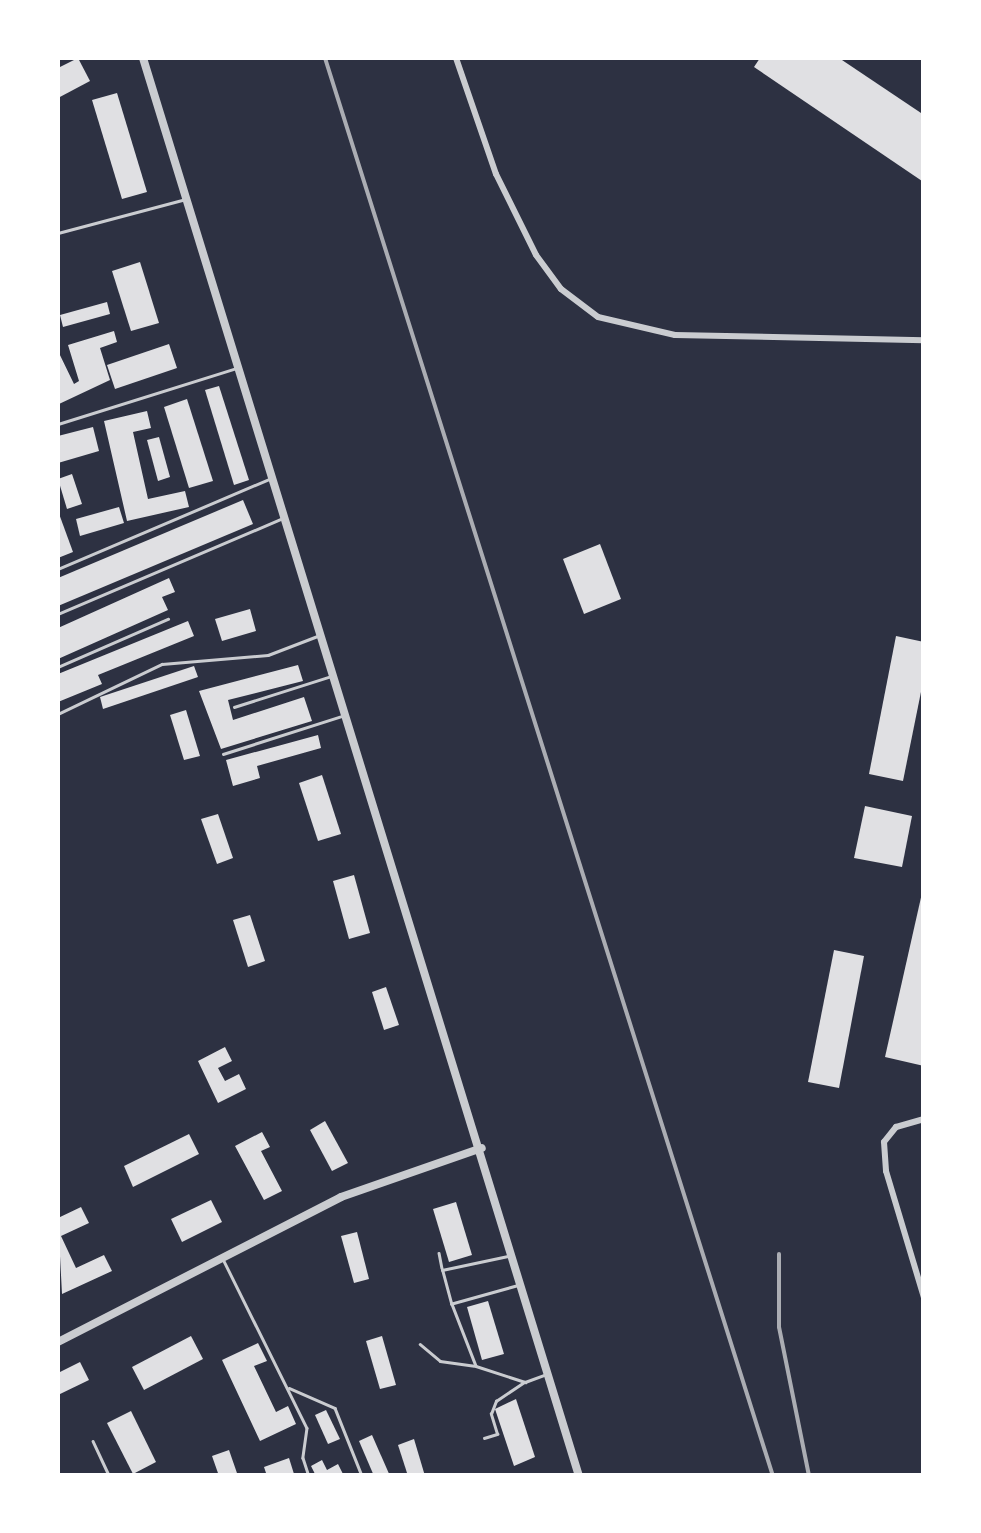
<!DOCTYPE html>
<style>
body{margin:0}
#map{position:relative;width:981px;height:1533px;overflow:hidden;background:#2d3142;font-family:Commissioner,sans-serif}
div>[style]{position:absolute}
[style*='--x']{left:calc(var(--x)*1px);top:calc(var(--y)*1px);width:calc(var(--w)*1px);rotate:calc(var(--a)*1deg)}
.building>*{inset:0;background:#e0e0e3}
.service>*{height:2.5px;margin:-1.25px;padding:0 1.25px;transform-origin:1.25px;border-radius:1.25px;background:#caccd0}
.minor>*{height:6px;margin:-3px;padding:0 3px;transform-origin:3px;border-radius:3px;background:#caccd0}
.tertiary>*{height:8px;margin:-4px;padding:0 4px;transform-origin:4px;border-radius:4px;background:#caccd0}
.rail>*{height:4px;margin:-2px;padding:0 2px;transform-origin:2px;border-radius:2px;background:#abadb3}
span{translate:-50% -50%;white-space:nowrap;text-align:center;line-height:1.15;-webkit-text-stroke:10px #fff;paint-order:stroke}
.frame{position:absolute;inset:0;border:60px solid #fff;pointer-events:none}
</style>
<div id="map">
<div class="building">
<i style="clip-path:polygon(78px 58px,90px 81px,58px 98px,58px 68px)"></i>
<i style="clip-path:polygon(760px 58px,839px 58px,924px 115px,922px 181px,754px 67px)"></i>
<i style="clip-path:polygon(117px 93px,147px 192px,122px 199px,92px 100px)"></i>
<i style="clip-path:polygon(140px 262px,159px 323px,131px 331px,112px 271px)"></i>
<i style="clip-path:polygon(107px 302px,110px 314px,63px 327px,60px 315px)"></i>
<i style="clip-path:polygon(114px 331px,117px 342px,100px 348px,110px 380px,59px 404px,58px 351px,74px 384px,79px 381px,68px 345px)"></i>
<i style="clip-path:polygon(169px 344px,177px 368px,115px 389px,107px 365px)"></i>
<i style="clip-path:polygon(219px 386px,249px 480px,234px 485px,205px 390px)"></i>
<i style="clip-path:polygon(187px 399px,213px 481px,189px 488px,164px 407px)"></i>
<i style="clip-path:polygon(147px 411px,151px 428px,133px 432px,148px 499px,185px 491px,189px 507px,127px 521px,104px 421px)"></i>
<i style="clip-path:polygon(93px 427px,99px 451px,58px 463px,58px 436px)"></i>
<i style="clip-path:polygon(159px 437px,170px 477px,158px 481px,147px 440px)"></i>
<i style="clip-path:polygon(72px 474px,82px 504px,67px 509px,58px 479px)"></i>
<i style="clip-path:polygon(243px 500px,253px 524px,58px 606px,58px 578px)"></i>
<i style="clip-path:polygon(119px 507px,124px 523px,80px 536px,76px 519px)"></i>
<i style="clip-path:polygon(58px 511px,73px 552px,58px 558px)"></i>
<i style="clip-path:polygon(600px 544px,621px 599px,584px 614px,563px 559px)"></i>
<i style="clip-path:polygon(169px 578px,175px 592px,162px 597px,168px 610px,58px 659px,58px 628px)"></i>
<i style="clip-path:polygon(250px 609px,256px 631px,222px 641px,215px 619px)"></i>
<i style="clip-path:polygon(188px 621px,194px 636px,98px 675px,102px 684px,58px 702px,58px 674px)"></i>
<i style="clip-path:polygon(896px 636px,924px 642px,924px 677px,903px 781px,869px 774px)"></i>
<i style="clip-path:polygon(298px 665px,303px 681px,228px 700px,233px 720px,304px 697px,312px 721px,221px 749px,199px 691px)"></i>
<i style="clip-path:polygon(194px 666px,198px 677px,103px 709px,100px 697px)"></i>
<i style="clip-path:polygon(186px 710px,200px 756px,184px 760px,170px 715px)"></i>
<i style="clip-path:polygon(318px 735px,321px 748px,257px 766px,260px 778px,233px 786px,226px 760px)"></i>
<i style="clip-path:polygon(322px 775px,341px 834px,318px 841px,299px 783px)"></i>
<i style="clip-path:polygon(865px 806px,912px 816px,902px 867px,854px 858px)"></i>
<i style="clip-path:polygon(218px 814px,233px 858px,217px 864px,201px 819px)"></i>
<i style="clip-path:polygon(354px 875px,370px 933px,349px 939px,333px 881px)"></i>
<i style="clip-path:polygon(922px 893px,924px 893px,924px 1066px,885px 1057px)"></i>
<i style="clip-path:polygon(250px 915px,265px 961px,248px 967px,233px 920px)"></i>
<i style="clip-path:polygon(834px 950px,864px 956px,839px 1088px,808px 1082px)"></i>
<i style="clip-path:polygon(386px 987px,399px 1025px,384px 1030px,372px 992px)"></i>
<i style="clip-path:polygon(225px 1047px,232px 1061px,218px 1068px,225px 1081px,239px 1074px,246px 1089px,218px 1103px,198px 1061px)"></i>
<i style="clip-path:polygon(325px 1121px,348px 1163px,332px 1171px,310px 1130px)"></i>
<i style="clip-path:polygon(262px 1132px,270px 1147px,261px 1151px,282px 1191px,264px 1200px,235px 1146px)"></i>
<i style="clip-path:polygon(189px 1134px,199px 1154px,133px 1187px,124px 1166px)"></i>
<i style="clip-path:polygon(211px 1200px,222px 1222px,182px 1242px,171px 1219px)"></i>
<i style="clip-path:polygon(456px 1202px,472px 1255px,449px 1262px,433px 1209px)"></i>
<i style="clip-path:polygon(81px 1207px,89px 1223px,61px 1236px,76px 1268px,104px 1255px,112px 1271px,62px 1294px,58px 1218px)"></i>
<i style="clip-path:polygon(357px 1232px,369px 1279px,354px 1283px,341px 1236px)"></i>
<i style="clip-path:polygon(488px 1301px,504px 1354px,482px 1360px,467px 1307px)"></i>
<i style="clip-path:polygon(191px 1336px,203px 1359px,144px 1390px,132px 1367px)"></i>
<i style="clip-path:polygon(382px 1336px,396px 1385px,380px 1389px,366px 1341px)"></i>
<i style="clip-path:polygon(258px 1343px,267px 1361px,254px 1366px,276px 1412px,288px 1406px,296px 1424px,260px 1441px,222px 1360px)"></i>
<i style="clip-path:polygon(80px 1362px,89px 1380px,58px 1395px,58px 1373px)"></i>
<i style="clip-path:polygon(516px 1399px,535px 1457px,514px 1466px,495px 1409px)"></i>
<i style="clip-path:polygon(326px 1410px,340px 1439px,328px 1444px,315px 1415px)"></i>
<i style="clip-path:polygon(131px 1411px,156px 1462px,133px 1474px,107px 1423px)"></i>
<i style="clip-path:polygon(372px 1435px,390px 1476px,374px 1476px,359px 1441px)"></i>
<i style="clip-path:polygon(414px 1439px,425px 1476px,408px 1476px,398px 1445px)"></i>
<i style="clip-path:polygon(229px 1450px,238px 1476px,219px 1476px,212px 1456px)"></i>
<i style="clip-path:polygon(289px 1458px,294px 1474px,267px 1476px,264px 1467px)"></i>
<i style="clip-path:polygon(322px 1460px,327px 1470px,338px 1464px,344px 1476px,316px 1476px,311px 1466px)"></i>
</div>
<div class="service">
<i style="--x:58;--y:233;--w:128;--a:-14.9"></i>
<i style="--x:58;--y:424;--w:188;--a:-17.4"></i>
<i style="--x:58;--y:569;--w:232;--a:-23.1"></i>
<i style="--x:58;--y:614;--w:245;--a:-23.1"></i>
<i style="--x:58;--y:667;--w:120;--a:-23.6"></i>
<i style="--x:234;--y:707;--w:103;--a:-17.6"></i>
<i style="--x:58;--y:714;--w:115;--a:-25.7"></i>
<i style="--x:162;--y:664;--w:106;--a:-4.9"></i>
<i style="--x:268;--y:655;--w:56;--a:-21"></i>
<i style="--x:223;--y:754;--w:128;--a:-17.7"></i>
<i style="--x:439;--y:1253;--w:15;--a:79"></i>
<i style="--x:224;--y:1261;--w:186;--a:63.6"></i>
<i style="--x:307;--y:1428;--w:30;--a:98"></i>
<i style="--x:303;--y:1458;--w:19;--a:72"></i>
<i style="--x:520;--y:1285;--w:71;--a:164.4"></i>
<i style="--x:452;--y:1304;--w:66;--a:68.8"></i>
<i style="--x:476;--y:1366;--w:52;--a:18.1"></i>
<i style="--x:525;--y:1382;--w:23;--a:-20"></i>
<i style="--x:451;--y:1303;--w:34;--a:-105"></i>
<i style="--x:442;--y:1270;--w:67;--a:-12"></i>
<i style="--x:420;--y:1344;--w:26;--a:40"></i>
<i style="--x:440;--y:1361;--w:34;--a:8"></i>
<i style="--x:289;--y:1388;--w:50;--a:23.5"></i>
<i style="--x:335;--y:1408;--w:73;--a:68.3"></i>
<i style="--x:484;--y:1438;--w:14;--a:-17"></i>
<i style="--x:497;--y:1434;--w:21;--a:-107"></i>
<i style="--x:491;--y:1414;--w:14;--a:-69"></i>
<i style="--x:496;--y:1401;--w:34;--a:-34"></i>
<i style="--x:93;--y:1441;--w:38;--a:65"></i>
</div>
<div class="minor">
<i style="--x:456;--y:58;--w:123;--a:71"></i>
<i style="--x:496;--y:174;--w:90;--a:63.7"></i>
<i style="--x:536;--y:255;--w:42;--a:53.7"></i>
<i style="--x:561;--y:289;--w:46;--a:37.1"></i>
<i style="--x:598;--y:317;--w:79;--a:13.2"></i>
<i style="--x:675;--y:335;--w:249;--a:1.2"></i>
<i style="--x:924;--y:1119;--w:29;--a:164"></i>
<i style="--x:896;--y:1127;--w:19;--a:129"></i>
<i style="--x:884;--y:1142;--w:29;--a:86"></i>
<i style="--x:886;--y:1171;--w:133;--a:73.3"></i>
</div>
<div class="tertiary">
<i style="--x:143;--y:58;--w:1484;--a:72.91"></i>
<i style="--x:58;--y:1342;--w:318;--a:-27.1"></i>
<i style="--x:341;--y:1197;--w:149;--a:-19.2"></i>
</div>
<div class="rail">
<i style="--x:325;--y:58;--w:1487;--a:72.47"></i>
<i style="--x:779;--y:1254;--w:73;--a:90"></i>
<i style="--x:779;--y:1327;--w:152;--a:78.6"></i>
</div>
<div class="frame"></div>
</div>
